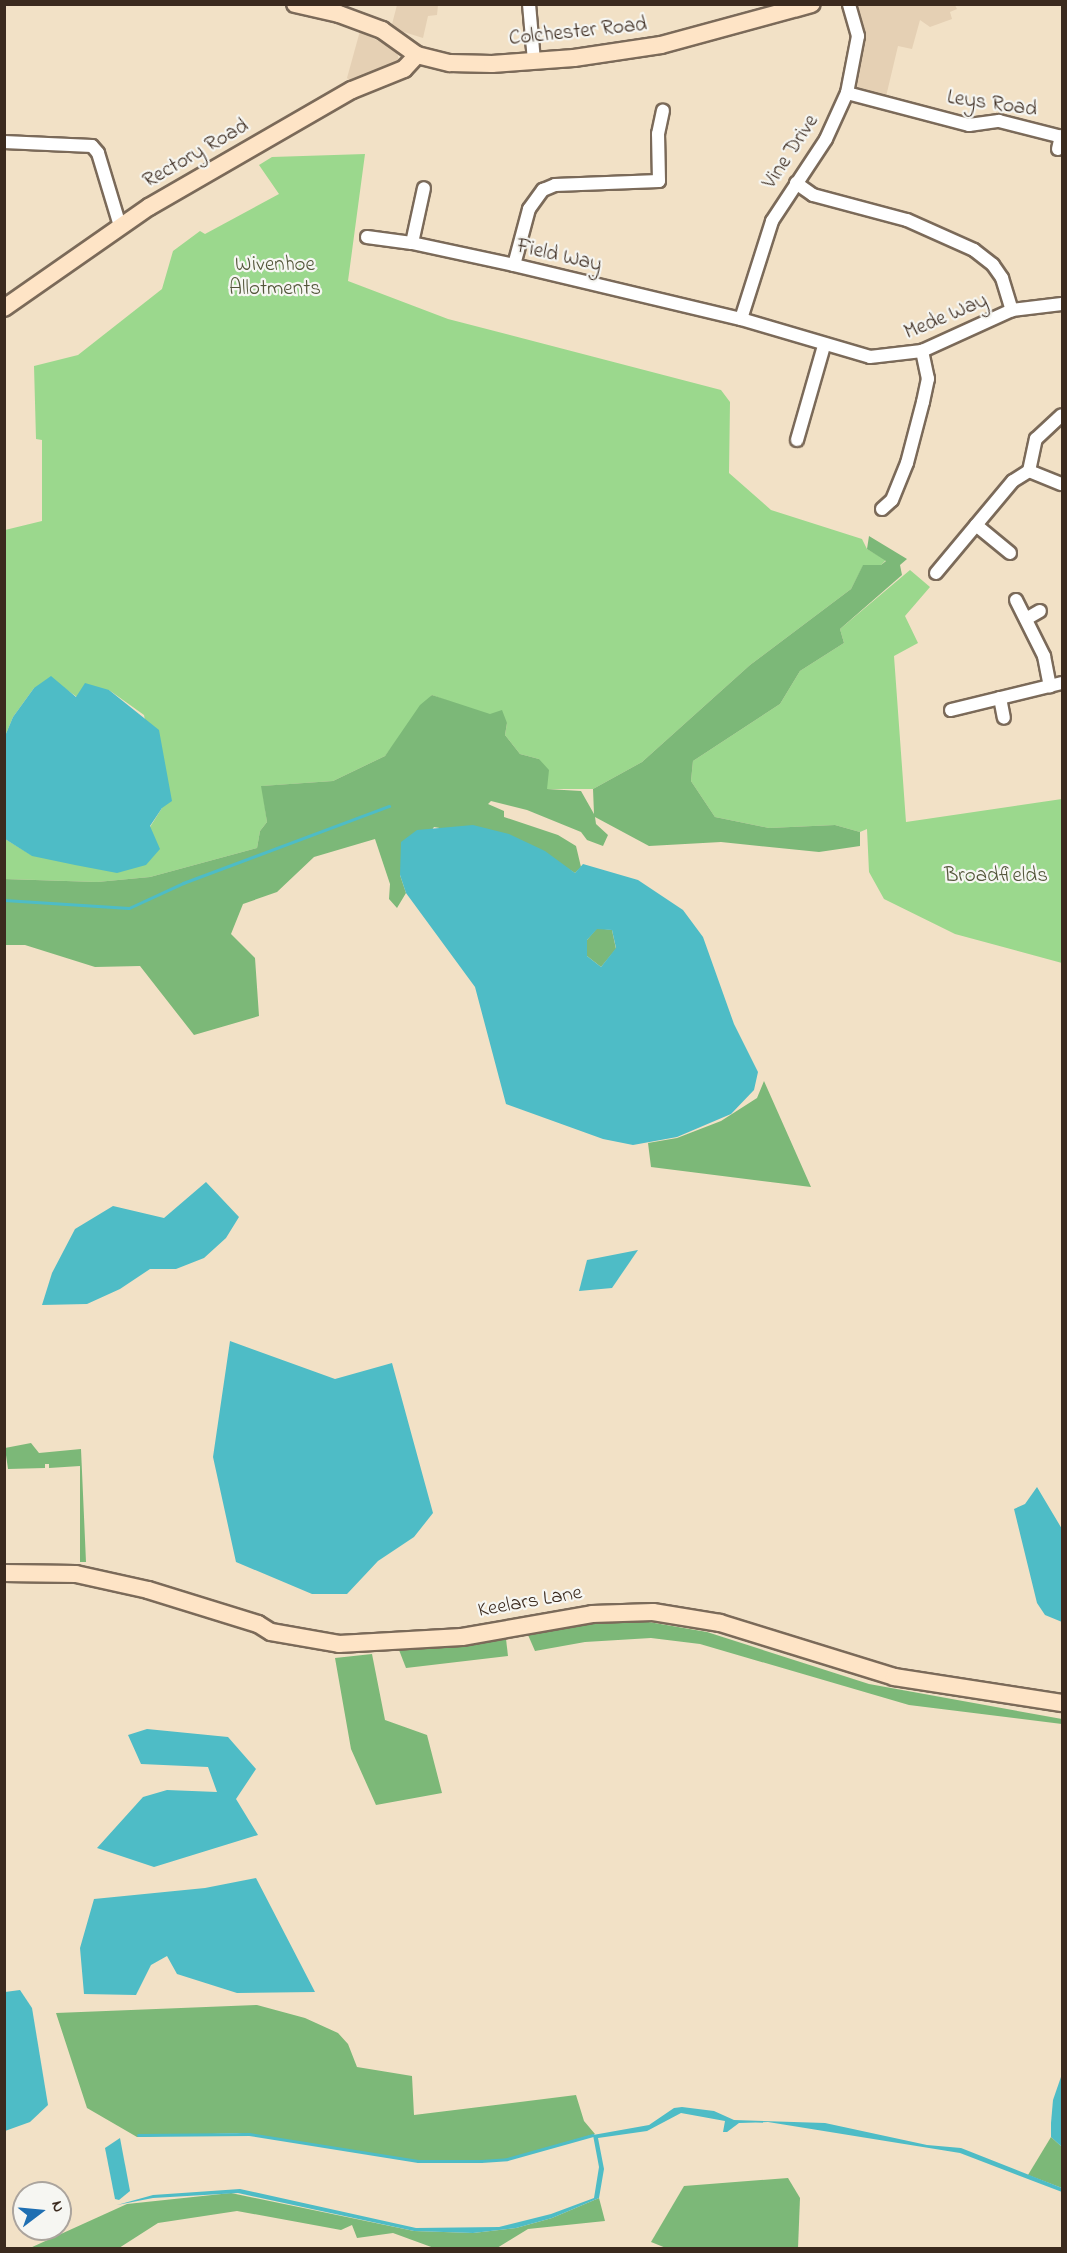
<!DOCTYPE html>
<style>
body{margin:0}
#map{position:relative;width:1067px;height:2253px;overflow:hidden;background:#f2e1c6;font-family:"Indie Flower",sans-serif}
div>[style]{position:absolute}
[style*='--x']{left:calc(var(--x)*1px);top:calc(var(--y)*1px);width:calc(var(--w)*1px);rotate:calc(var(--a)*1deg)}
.built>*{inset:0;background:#e5d0b4}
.green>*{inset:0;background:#9bd88d}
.forest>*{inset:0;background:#7cb878}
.water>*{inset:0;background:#4ebcc6}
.stream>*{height:3px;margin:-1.5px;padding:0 1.5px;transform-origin:1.5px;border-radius:1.5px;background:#4ebcc6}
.roads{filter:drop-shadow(2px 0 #7b6a59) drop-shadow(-2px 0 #7b6a59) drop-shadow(0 2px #7b6a59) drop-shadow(0 -2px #7b6a59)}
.street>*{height:12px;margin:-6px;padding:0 6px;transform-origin:6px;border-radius:6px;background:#fff}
.secondary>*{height:16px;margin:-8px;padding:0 8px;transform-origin:8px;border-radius:8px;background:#fee4c6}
span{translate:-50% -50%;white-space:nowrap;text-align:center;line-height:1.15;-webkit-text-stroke:4.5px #f6f6f2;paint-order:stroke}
.street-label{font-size:21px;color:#3b2a1e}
.park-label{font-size:21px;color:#53563a}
.frame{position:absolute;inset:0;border:6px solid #3b2a1e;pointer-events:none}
.north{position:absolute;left:12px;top:2181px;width:60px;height:60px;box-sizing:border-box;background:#f6f6f2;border:2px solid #aba49d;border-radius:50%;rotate:74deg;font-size:16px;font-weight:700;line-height:24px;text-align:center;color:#3b2a1e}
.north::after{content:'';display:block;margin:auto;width:21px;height:27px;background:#1f6fb2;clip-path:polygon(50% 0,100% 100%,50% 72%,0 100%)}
</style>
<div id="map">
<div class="built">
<i style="clip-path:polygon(397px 5px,438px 5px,437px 15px,428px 16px,423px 38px,391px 28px)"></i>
<i style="clip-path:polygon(852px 5px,955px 5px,957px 9px,950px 12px,952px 19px,930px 27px,920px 20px,912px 49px,898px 46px,884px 105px,850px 97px,857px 70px)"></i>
<i style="clip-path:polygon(360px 31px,397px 51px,399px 62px,351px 82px,347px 78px)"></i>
</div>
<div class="green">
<i style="clip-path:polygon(365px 154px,348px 281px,448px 319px,721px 390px,730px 402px,729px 473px,771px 510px,862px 539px,867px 549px,886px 560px,881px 565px,863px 566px,851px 589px,750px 665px,642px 762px,593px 789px,547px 789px,539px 759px,520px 754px,505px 735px,507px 723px,432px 695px,385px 756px,333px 781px,262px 786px,267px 822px,260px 831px,257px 848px,150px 877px,97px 882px,5px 879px,5px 839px,33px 856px,150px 827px,162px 808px,144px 715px,109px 690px,77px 697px,60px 685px,34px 688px,13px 717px,5px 736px,5px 530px,42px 521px,42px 440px,36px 439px,34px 366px,78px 355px,162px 289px,173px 251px,200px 231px,205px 234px,279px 194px,259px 165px,272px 157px)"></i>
<i style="clip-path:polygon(910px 570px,930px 587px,905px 616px,918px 643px,894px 656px,906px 822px,1062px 799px,1062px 963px,955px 934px,884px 899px,869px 872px,867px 829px,860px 832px,835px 825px,769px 828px,715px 817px,691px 781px,693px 761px,780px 704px,800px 671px,844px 643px,840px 629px)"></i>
</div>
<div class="forest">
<i style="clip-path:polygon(869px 536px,907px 559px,900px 565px,902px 575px,840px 629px,844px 643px,800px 671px,780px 704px,693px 761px,691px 781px,715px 817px,769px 828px,835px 825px,860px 832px,860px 846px,819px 852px,721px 842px,649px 846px,595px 817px,596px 824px,608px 835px,603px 846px,587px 840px,581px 832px,527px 810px,491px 801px,488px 804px,504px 811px,504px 817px,558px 835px,576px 846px,581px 867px,575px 873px,528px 844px,434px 827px,400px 875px,406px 893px,397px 908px,389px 899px,390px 884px,375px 839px,314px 857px,277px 892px,243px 904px,231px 934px,255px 958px,259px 1016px,194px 1035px,140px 966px,95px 967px,25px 945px,5px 945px,4px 879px,97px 882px,150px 877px,257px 848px,260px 831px,267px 822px,261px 786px,333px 781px,385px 756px,420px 705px,432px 695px,490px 714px,502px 710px,507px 723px,505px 735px,520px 754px,539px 759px,549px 770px,547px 789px,581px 791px,594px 814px,593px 789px,642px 762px,750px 665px,851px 589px,863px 565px,881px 565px,886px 561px,867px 549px)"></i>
<i style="clip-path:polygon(597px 928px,612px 930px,616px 949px,601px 967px,587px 956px,587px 940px)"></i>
<i style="clip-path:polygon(764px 1081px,811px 1187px,651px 1167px,648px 1143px,677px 1138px,721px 1121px,757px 1098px)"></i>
<i style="clip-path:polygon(31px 1443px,39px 1453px,81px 1449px,86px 1562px,80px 1562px,80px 1466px,49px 1468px,49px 1464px,45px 1464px,45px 1468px,8px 1469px,5px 1448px)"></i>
<i style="clip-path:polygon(643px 1621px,707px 1632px,869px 1684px,1062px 1719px,1062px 1724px,909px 1705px,700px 1644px,651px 1638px,585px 1642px,535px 1651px,528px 1635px,592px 1623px)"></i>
<i style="clip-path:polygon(506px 1639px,508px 1656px,406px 1668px,399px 1650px)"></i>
<i style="clip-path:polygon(372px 1654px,385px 1720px,427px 1735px,442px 1793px,376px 1805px,351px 1749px,335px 1658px)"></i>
<i style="clip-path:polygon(257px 2005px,305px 2018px,338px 2033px,348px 2044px,357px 2067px,412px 2076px,414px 2115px,576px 2095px,584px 2121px,595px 2134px,507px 2159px,481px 2161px,418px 2161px,237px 2133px,137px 2137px,87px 2108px,56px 2013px)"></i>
<i style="clip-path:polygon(1051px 2137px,1062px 2147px,1062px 2188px,1028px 2175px)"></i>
<i style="clip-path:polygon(788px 2178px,800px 2198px,798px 2248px,666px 2248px,651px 2242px,684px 2186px)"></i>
<i style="clip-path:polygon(231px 2193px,414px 2231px,473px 2233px,516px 2228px,552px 2218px,599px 2198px,605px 2221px,528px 2229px,497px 2248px,434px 2248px,393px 2233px,357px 2238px,352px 2225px,341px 2230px,237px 2211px,158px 2223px,119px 2248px,30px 2248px,127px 2204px)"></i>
</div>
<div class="water">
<i style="clip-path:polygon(51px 676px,76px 697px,85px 683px,109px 690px,159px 730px,172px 801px,162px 808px,150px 826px,160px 849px,146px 865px,117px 873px,75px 865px,32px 856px,5px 839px,5px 736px,13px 717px,34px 688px)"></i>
<i style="clip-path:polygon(evenodd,473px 825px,509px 834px,545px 851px,575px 873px,583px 864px,638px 880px,683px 910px,703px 937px,734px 1024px,758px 1072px,754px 1090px,731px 1114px,677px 1137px,633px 1145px,603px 1139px,506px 1104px,475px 987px,406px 893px,400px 875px,401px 842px,417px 830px,473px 825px,597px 929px,612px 930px,616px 948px,601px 967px,587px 956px,587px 940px,597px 929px)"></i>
<i style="clip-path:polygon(206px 1182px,239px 1217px,226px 1238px,204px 1258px,176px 1269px,150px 1269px,120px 1289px,87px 1304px,42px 1305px,52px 1273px,75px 1229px,113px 1206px,164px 1218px)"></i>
<i style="clip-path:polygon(638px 1250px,612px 1288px,579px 1291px,587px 1260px)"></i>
<i style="clip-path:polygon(230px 1341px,335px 1379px,392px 1363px,433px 1513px,414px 1537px,378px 1561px,347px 1594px,312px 1594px,236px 1562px,213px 1457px)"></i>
<i style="clip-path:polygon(1037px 1487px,1062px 1529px,1062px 1622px,1045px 1615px,1037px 1603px,1014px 1509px,1025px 1504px)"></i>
<i style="clip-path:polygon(147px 1729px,228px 1737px,256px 1769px,236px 1799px,258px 1835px,154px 1867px,97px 1848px,143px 1797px,167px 1790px,217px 1792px,208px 1767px,141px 1764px,128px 1735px)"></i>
<i style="clip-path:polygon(256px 1878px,315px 1992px,237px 1993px,177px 1974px,167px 1956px,151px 1965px,136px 1995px,84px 1994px,80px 1948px,94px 1899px,205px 1888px)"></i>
<i style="clip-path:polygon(20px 1990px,32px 2008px,48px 2105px,30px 2122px,5px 2131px,5px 1992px)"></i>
<i style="clip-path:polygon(1062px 2074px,1062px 2147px,1051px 2137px,1051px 2123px,1053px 2100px)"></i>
<i style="clip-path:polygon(682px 2107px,714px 2111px,734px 2120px,825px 2123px,927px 2145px,961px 2148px,1062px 2188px,1062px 2192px,960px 2153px,768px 2122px,739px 2123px,727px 2132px,723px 2132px,725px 2121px,681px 2113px,647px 2131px,598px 2138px,604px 2169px,599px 2198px,552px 2218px,516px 2228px,473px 2233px,414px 2231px,238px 2193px,153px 2198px,117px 2205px,153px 2195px,240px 2189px,416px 2228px,499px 2227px,551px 2214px,594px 2198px,599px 2167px,593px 2135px,649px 2125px,674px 2108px)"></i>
<i style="clip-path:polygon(120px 2138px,130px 2191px,119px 2200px,115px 2199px,105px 2148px)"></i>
</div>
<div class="stream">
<i style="--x:4;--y:900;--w:125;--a:3.7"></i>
<i style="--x:129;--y:908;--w:60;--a:-24.8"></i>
<i style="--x:183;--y:883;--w:220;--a:-20.5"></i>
<i style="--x:138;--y:2135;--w:111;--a:-0.5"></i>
<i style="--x:249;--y:2134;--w:171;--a:9.1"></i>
<i style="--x:418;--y:2161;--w:63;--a:0"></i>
<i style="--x:481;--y:2161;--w:26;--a:-4"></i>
<i style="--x:507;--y:2159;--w:89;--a:-15.6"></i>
</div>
<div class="roads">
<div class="street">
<i style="--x:529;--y:4;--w:57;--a:85"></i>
<i style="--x:847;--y:93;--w:126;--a:14.7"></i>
<i style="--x:969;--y:125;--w:30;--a:-8"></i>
<i style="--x:999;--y:121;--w:65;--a:14.3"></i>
<i style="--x:4;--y:142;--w:88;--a:2.6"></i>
<i style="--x:92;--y:146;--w:9;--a:49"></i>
<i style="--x:98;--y:153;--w:76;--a:73.2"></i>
<i style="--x:1058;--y:149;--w:13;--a:-77"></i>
<i style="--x:796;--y:183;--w:21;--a:35"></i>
<i style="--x:813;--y:195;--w:97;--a:14.9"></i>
<i style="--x:907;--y:220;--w:73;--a:24.1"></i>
<i style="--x:974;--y:250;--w:24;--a:38"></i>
<i style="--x:993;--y:265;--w:16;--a:55"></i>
<i style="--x:1002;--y:278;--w:34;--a:73"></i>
<i style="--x:367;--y:237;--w:45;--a:7.6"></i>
<i style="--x:412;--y:243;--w:104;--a:12.2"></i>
<i style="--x:514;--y:265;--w:233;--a:13.4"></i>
<i style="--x:741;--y:319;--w:134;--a:16.4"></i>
<i style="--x:870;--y:357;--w:52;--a:-6.6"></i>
<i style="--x:922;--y:351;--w:99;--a:-24.5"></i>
<i style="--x:1012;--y:310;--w:50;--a:-6.8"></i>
<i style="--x:412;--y:243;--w:56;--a:-77.7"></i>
<i style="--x:514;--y:265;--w:58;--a:-75"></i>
<i style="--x:529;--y:209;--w:24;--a:-54"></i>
<i style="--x:543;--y:190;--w:13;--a:-23"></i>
<i style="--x:555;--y:185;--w:104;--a:-2.2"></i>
<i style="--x:659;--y:181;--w:47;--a:-91.2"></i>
<i style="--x:658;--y:134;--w:24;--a:-78"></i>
<i style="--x:741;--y:319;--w:103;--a:-72.4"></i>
<i style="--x:772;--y:221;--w:98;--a:-56.6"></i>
<i style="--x:826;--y:139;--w:51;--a:-65.5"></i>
<i style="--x:847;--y:93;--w:58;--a:-79.1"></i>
<i style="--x:858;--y:36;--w:33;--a:-106"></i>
<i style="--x:797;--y:440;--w:98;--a:-74"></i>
<i style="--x:1029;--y:471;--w:33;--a:-78"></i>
<i style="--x:1036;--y:439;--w:35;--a:-43"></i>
<i style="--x:882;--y:509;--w:13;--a:-42"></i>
<i style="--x:892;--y:500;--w:40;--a:-68"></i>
<i style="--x:907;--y:463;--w:63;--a:-75.3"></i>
<i style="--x:923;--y:402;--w:24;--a:-78"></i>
<i style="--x:928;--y:379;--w:29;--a:-102"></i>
<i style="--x:976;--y:525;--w:44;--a:39.5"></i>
<i style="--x:936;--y:573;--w:120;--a:-50.1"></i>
<i style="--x:1013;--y:481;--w:19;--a:-32"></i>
<i style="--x:1029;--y:471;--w:35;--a:22"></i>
<i style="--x:1016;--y:600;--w:63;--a:63.4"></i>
<i style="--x:1044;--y:656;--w:31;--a:79"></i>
<i style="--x:1026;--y:619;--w:16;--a:-30"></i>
<i style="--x:1000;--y:698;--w:20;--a:79"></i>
<i style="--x:951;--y:710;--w:114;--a:-13.7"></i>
</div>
<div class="secondary">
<i style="--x:295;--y:4;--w:45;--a:12.8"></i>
<i style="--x:339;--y:14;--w:46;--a:20.4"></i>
<i style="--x:382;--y:30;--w:43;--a:35.5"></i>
<i style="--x:417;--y:55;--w:34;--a:14"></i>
<i style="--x:450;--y:63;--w:42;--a:1.4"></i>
<i style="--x:492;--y:64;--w:82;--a:-4.2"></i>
<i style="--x:574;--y:58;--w:88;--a:-8.5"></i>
<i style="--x:661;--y:45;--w:156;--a:-15.2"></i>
<i style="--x:4;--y:308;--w:177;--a:-34.9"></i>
<i style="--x:149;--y:207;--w:234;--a:-30"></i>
<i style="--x:352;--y:90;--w:56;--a:-22"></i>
<i style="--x:404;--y:69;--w:19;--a:-47"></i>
<i style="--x:4;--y:1573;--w:72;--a:0.8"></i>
<i style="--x:76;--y:1574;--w:74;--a:12.5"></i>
<i style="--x:148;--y:1590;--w:115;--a:17.2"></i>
<i style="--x:258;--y:1624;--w:15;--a:32"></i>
<i style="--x:271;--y:1632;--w:69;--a:10"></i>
<i style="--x:339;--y:1644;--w:123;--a:-3.3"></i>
<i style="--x:462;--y:1637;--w:132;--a:-10"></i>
<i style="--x:592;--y:1614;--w:61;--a:-1.9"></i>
<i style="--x:653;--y:1612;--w:68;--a:9.3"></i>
<i style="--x:720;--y:1623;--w:182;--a:17.2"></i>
<i style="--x:894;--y:1677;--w:170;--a:8.8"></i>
</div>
</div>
<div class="street-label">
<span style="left:578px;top:32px;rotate:-6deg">Colchester Road</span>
<span style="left:992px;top:104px;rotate:8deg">Leys Road</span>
<span style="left:791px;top:152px;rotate:-57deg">Vine Drive</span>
<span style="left:196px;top:154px;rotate:-30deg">Rectory Road</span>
<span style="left:559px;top:256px;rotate:13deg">Field Way</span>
<span style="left:946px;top:317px;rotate:-23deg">Mede Way</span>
<span style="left:530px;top:1602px;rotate:-10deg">Keelars Lane</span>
</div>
<div class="park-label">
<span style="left:275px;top:277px">Wivenhoe<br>Allotments</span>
<span style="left:996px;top:876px">Broadfields</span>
</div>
<div class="frame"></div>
<div class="north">N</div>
</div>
